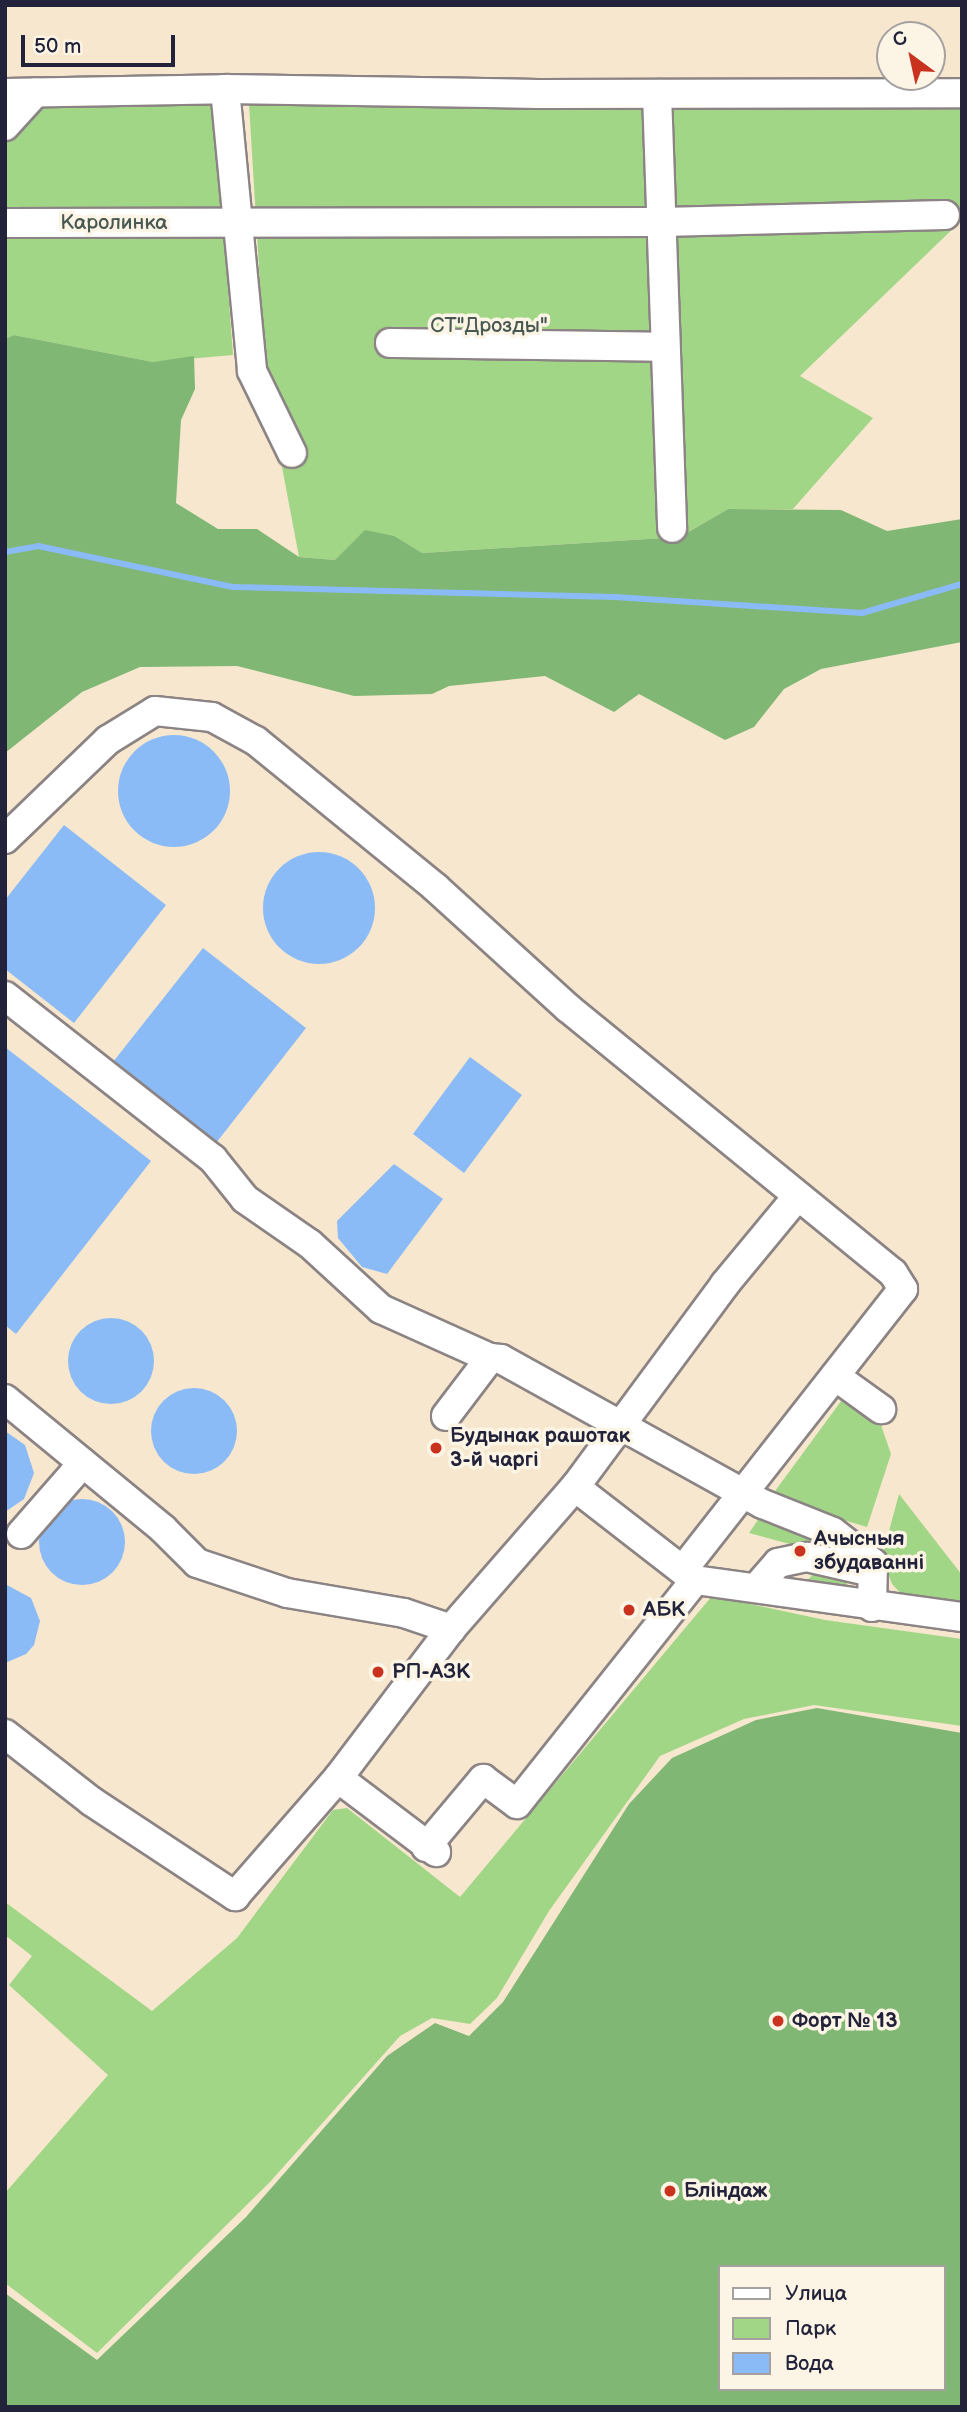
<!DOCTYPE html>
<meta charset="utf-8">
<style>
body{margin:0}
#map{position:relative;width:967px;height:2412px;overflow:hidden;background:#f6e7ce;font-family:"Balsamiq Sans",sans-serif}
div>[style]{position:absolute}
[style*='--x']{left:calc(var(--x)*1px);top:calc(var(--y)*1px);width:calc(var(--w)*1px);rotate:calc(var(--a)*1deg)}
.green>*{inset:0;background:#a1d687}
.forest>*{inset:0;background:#80b774}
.water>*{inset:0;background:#8bbbf6}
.round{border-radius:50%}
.stream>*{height:6px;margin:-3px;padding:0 3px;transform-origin:3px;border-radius:3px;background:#8bbbf6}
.roads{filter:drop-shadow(2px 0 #8c8484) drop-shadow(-2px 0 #8c8484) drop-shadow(0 2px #8c8484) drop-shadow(0 -2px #8c8484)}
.minor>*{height:28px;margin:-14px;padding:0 14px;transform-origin:14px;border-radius:14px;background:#fff}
.dots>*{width:19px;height:19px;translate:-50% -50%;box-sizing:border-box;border:4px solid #fcf5e5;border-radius:50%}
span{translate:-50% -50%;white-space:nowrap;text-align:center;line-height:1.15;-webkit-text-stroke:7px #fcf5e5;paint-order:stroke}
.park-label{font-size:21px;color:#485852}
.poi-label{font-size:21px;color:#22223b;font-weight:700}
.left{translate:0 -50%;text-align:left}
.frame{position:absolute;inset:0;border:7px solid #22223b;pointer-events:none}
.legend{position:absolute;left:718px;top:2265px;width:228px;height:126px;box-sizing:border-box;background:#fcf5e5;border:2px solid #a5a1a1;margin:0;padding:9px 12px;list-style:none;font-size:21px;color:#22223b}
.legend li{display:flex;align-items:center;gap:14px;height:35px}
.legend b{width:35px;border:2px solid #a5a1a1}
.north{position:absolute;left:876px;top:21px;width:70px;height:70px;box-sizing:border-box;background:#fcf5e5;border:2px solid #a5a1a1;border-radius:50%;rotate:327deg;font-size:19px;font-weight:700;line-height:28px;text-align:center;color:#22223b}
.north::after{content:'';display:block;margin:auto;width:24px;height:32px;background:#c8321e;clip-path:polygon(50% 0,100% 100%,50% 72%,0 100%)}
.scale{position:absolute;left:21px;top:35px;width:154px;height:32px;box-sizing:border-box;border:4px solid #22223b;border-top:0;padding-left:9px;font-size:21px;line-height:24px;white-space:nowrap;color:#22223b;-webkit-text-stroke:5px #fcf5e5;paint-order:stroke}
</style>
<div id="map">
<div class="green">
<i style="clip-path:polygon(214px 101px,233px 355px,153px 362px,14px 335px,5px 339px,5px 102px)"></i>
<i style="clip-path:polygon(249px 104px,961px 106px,962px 220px,800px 376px,873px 418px,793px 509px,728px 509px,680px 537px,422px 553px,394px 537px,335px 560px,299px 557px,266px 382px)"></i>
<i style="clip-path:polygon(847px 1393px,881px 1425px,891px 1454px,867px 1527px,770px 1498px)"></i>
<i style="clip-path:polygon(899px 1494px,962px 1575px,962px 1609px,907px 1600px,892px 1584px,882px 1557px)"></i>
<i style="clip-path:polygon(762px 1514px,831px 1538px,856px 1562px,749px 1533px)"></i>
<i style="clip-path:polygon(815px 1572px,843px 1578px,852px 1591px,806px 1582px)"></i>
<i style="clip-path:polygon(712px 1596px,825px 1620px,962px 1639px,962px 1726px,814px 1705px,744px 1719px,660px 1756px,549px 1911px,497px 1998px,470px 2024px,432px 2018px,400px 2036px,269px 2183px,97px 2353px,5px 2283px,5px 2193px,108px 2075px,9px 1985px,32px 1956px,5px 1935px,5px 1902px,152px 2011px,237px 1938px,333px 1810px,347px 1808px,460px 1897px)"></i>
</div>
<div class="forest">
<i style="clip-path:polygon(14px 335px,153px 362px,194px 356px,195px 389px,181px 420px,176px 503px,218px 529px,257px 529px,299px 557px,335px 560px,365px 530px,394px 536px,422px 553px,680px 537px,728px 509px,841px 510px,887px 531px,962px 519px,962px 642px,821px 669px,784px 689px,754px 727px,725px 740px,639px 694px,614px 712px,545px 676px,449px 686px,432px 694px,354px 696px,237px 666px,140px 667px,82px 692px,5px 753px,5px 339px)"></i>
<i style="clip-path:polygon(evenodd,817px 1708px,962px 1733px,962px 2407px,5px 2407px,5px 2293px,97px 2360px,246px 2217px,387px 2056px,435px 2023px,469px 2036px,503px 2002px,629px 1804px,672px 1758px,756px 1720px,817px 1708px,720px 2267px,944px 2267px,944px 2389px,720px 2389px,720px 2267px)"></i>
</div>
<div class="water">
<i class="round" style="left:118px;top:735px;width:112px;height:112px"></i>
<i style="clip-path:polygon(64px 825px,166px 905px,74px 1023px,5px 969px,5px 900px)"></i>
<i class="round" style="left:263px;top:852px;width:112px;height:112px"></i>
<i style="clip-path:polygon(203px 948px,306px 1028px,216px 1143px,113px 1062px)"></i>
<i style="clip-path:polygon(5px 1047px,151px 1161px,16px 1334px,5px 1325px)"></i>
<i style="clip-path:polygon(470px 1057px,522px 1095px,464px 1173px,413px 1134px)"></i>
<i style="clip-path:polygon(394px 1164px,443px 1199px,387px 1274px,362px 1267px,338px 1238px,337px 1221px)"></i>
<i class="round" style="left:68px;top:1318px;width:86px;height:86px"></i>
<i class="round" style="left:151px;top:1388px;width:86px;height:86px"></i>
<i style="clip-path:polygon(5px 1431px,25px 1445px,34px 1473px,24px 1499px,5px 1512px)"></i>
<i class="round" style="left:39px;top:1499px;width:86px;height:86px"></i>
<i style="clip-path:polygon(5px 1584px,31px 1598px,40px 1621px,34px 1645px,26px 1654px,5px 1663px)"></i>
</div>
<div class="stream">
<i style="--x:5;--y:552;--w:34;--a:-10"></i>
<i style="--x:38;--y:546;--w:199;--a:11.9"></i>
<i style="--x:233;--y:587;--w:382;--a:1.5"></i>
<i style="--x:615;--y:597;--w:248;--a:3.7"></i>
<i style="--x:862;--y:613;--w:104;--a:-16.2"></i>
</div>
<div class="roads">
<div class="minor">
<i style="--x:225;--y:89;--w:283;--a:84.5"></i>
<i style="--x:252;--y:371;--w:91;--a:64"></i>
<i style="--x:5;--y:93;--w:220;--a:-1"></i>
<i style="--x:225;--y:89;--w:313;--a:0.9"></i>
<i style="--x:538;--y:94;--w:424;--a:-0.1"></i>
<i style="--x:657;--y:94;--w:434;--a:88"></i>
<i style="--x:5;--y:126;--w:45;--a:-47.7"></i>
<i style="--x:5;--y:223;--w:657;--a:-0.09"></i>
<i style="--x:662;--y:222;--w:283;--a:-1.4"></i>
<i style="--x:390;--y:343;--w:275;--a:0.8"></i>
<i style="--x:5;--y:839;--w:143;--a:-43.9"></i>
<i style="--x:108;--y:740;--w:55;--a:-31.7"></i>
<i style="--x:155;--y:711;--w:57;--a:6"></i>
<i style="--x:212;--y:717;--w:50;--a:28.6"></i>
<i style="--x:256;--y:741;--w:232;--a:39.2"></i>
<i style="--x:436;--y:888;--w:178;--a:42.3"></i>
<i style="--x:568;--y:1008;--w:419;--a:39.2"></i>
<i style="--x:893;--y:1273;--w:19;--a:58"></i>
<i style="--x:903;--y:1289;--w:357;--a:128.1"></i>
<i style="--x:5;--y:996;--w:264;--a:38.1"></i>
<i style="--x:213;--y:1159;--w:51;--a:51.3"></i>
<i style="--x:245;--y:1199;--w:79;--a:34.7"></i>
<i style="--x:310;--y:1244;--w:96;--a:42.5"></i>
<i style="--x:381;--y:1309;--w:120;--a:24.2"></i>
<i style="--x:835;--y:1376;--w:57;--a:35.7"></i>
<i style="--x:5;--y:1399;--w:205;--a:39.4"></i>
<i style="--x:163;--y:1529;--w:48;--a:45"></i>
<i style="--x:197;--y:1563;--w:95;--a:18.4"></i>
<i style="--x:287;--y:1593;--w:119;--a:9.7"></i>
<i style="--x:404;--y:1613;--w:50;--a:18.8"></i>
<i style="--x:446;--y:1416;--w:73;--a:-52.8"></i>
<i style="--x:490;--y:1358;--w:11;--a:5"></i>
<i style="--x:501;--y:1359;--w:299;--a:29"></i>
<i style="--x:763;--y:1504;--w:75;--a:21.8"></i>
<i style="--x:833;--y:1532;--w:51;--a:37.8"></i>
<i style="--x:873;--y:1563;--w:44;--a:91.3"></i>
<i style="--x:575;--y:1487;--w:152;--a:37.8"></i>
<i style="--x:695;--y:1580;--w:270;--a:7.9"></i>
<i style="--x:21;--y:1534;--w:94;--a:-48.9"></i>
<i style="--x:757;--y:1587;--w:32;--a:-49"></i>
<i style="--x:778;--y:1563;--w:30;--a:-12"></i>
<i style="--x:807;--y:1557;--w:67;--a:13"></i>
<i style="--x:5;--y:1734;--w:109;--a:37.9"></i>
<i style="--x:91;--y:1801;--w:173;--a:33.4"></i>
<i style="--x:235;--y:1896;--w:157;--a:-48.9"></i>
<i style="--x:338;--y:1778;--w:187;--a:-52.8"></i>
<i style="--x:451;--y:1629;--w:189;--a:-48.9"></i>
<i style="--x:575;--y:1487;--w:252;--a:-53.5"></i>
<i style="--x:725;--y:1284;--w:113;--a:-50.4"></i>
<i style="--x:338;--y:1778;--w:123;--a:37.1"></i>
<i style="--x:426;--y:1847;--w:89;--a:-50"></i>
<i style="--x:483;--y:1779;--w:42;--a:36.3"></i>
<i style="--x:517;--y:1804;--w:286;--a:-51.5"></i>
</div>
</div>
<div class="dots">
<i style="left:436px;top:1448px;background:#c8321e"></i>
<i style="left:800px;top:1551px;background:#c8321e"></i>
<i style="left:629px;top:1610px;background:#c8321e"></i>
<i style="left:378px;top:1672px;background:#c8321e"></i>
<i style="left:778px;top:2021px;background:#c8321e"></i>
<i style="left:670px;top:2191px;background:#c8321e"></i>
</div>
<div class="park-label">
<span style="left:114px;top:223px">Каролинка</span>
<span style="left:489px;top:326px">СТ"Дрозды"</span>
</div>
<div class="poi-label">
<span class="left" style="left:450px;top:1448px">Будынак рашотак<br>3-й чаргі</span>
<span class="left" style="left:814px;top:1551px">Ачысныя<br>збудаванні</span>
<span class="left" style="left:643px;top:1610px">АБК</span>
<span class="left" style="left:392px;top:1672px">РП-АЗК</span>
<span class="left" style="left:792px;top:2021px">Форт № 13</span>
<span class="left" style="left:684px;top:2191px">Бліндаж</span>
</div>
<div class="frame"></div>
<ul class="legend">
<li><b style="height:9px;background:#fff"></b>Улица</li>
<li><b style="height:19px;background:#a1d687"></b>Парк</li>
<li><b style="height:19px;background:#8bbbf6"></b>Вода</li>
</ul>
<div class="north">С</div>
<div class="scale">50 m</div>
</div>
